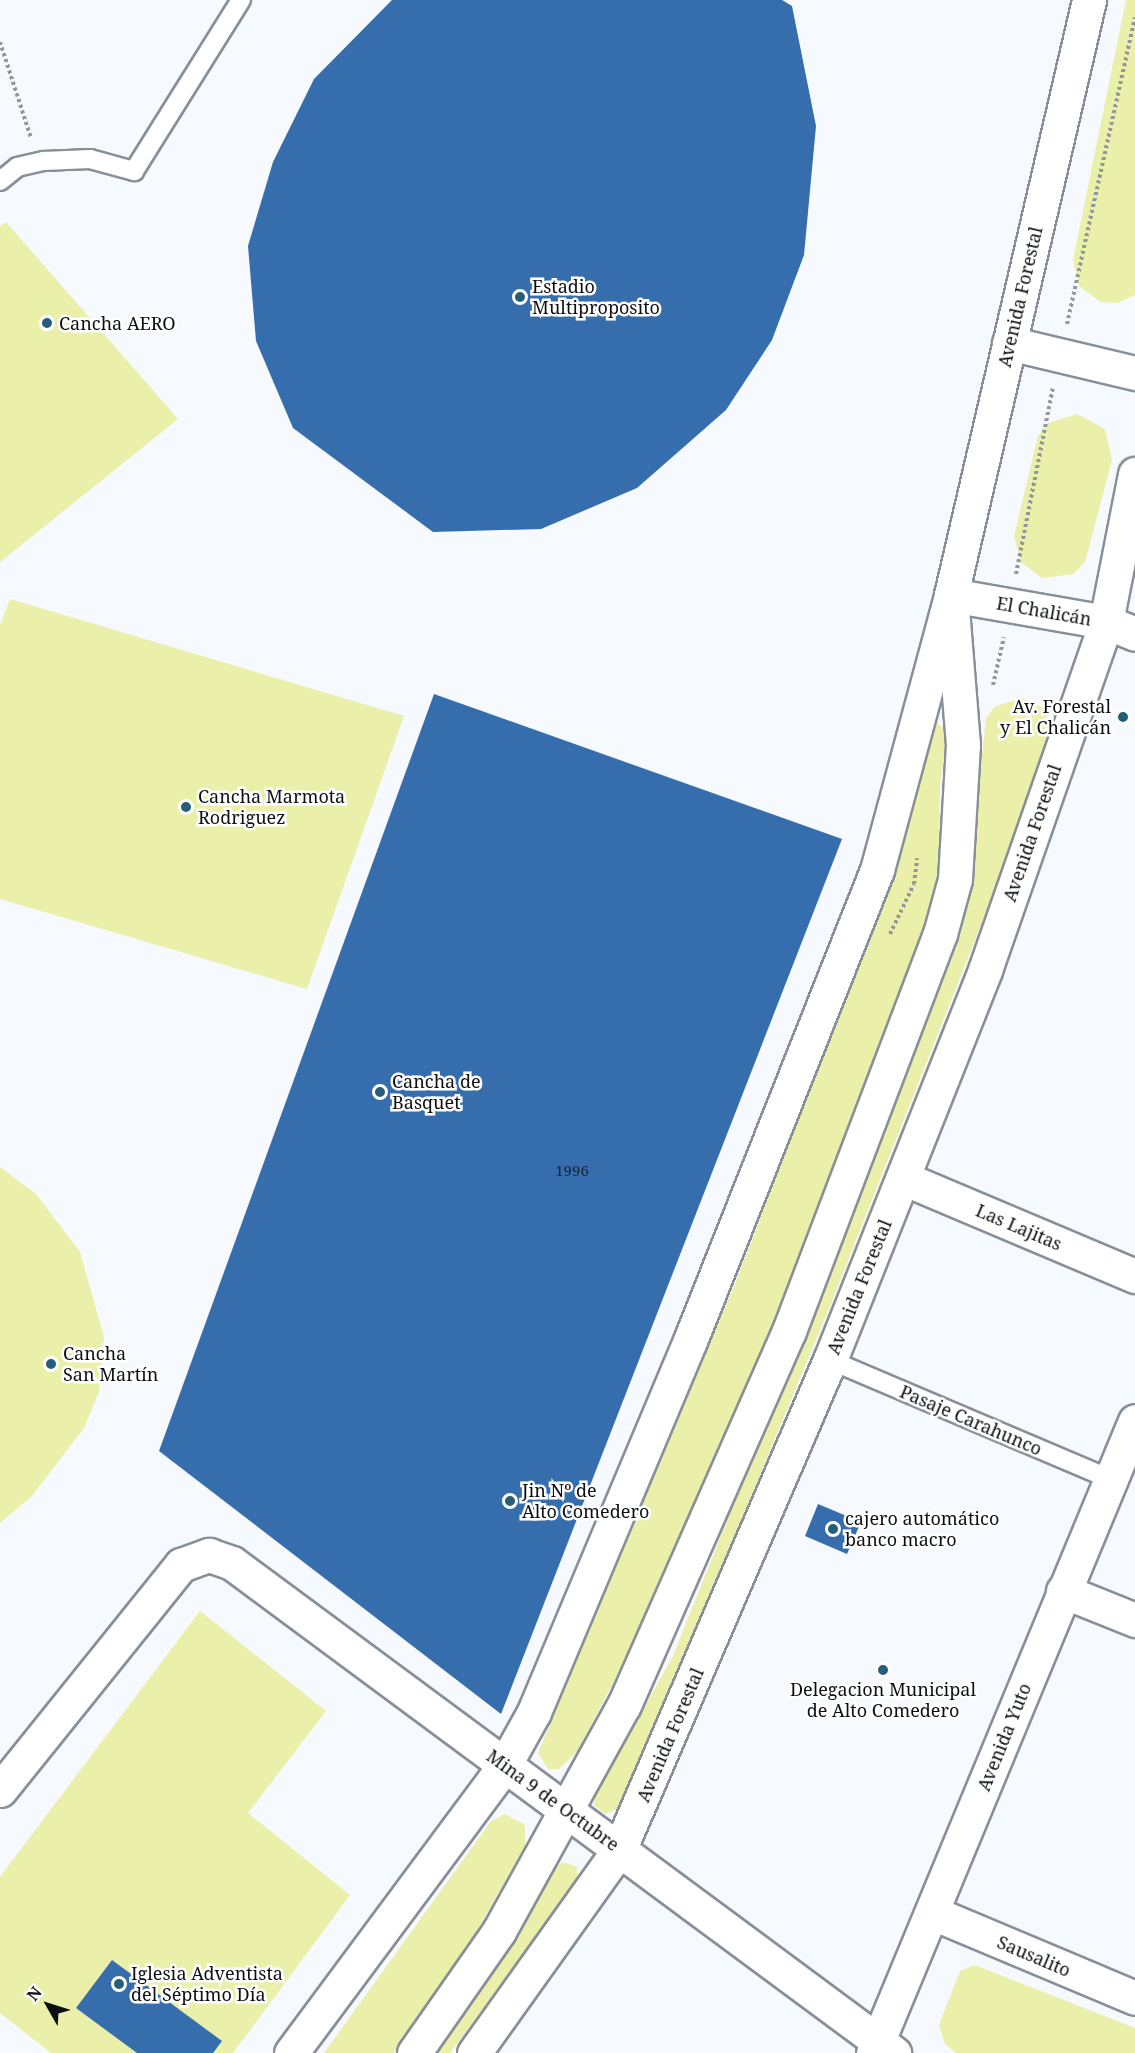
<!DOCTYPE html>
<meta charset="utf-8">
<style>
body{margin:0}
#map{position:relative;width:1135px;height:2053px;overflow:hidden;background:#f6f9fd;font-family:"Noto Serif",serif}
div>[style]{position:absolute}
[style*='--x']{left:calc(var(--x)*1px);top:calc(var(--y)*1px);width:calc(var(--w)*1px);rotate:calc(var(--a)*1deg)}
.green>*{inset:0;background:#eaefa9}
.building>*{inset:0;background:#366dad}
.path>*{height:4px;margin-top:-2px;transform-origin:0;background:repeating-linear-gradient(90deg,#93969a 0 3px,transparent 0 6px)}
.roads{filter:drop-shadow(2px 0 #878f98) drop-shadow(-2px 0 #878f98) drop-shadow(0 2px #878f98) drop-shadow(0 -2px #878f98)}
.lane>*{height:18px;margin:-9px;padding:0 9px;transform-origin:9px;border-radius:9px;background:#fff}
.street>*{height:33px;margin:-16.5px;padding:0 16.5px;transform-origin:16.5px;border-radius:16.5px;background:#fff}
.secondary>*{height:33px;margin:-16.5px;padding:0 16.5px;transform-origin:16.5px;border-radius:16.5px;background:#fff}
.primary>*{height:33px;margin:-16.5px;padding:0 16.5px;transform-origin:16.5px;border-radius:16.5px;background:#fff}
.dots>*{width:16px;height:16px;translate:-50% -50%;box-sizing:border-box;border:3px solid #fff;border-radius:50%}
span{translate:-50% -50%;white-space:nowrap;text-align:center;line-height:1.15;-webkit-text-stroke:5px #fff;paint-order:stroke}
.number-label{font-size:15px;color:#162639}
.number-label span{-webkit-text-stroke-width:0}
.poi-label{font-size:18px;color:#0c0f12}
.left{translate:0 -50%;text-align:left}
.right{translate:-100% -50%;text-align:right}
.street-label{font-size:18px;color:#0c0f12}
.north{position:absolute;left:18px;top:1975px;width:60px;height:60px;-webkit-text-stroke:4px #fff;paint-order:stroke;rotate:309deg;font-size:16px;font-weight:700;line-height:24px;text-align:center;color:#0c0f12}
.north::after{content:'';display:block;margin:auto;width:21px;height:27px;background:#0c0f12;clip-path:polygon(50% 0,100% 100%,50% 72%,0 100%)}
</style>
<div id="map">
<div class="green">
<i style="clip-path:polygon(1126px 0,1135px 0,1135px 295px,1117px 303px,1101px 302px,1079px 286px,1073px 260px)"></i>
<i style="clip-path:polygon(6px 222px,178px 419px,0 562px,0 226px)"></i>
<i style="clip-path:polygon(1077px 414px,1105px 429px,1112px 460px,1085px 562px,1073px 574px,1042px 578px,1021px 562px,1014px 536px,1038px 436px,1048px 423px)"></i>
<i style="clip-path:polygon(10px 599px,404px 716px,307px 989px,0 899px,0 625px)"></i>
<i style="clip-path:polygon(1022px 698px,1045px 709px,1053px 734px,1027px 809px,828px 1311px,654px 1729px,619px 1808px,605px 1814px,594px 1805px,595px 1795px,673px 1656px,962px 931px,986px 719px,994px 707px)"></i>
<i style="clip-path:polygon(937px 723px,947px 731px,940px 786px,939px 868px,927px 921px,786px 1292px,644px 1623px,577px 1752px,559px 1769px,548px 1769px,538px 1753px,737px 1279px,890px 883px)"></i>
<i style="clip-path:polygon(0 1167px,36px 1194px,80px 1252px,104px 1337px,99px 1392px,84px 1428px,31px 1497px,0 1523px)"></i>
<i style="clip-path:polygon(200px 1611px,326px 1711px,248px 1813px,350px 1895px,233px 2053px,51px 2053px,0 2013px,0 1877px)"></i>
<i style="clip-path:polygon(505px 1814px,525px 1825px,525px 1846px,449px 1980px,394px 2053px,324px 2053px,491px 1821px)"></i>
<i style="clip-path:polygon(563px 1862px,577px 1867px,577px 1881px,450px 2053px,437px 2053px,492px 1976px,553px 1869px)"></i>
<i style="clip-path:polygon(975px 1965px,1135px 2028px,1135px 2053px,956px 2053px,945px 2044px,939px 2025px,960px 1971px)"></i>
</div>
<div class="building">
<i style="clip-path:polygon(392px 0,782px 0,792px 6px,816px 126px,804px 255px,772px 340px,726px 410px,637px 488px,541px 529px,433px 532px,293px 428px,256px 341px,248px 246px,273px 162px,314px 79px)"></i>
<i style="clip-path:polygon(434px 694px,842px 839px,501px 1714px,159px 1451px)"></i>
<i style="clip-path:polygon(818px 1504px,861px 1522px,847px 1554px,805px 1536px)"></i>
<i style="clip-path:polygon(112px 1960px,222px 2041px,213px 2053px,137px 2053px,76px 2008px)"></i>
</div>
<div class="path">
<i style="--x:0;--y:42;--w:101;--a:72.1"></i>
<i style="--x:1067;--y:324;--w:314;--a:-77.5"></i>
<i style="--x:1016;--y:574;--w:191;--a:-78.8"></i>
<i style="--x:993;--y:685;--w:49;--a:-77.1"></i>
<i style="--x:890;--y:934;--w:55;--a:-64.4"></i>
<i style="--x:914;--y:884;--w:26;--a:-83"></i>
</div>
<div class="roads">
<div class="lane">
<i style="--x:0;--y:181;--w:22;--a:-39"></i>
<i style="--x:17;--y:167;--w:28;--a:-13"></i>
<i style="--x:44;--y:161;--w:46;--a:-2.5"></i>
<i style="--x:90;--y:159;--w:46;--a:15.3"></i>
<i style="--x:134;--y:171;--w:202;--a:-58"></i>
<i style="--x:830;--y:1360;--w:305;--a:23"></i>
</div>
<div class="street">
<i style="--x:1009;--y:343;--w:130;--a:13.4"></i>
<i style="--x:951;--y:595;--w:157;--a:9.9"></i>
<i style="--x:1106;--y:622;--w:31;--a:22"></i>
<i style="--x:903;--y:1178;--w:252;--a:22.9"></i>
<i style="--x:1063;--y:1591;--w:78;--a:21.9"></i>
<i style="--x:0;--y:1790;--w:289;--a:-51.2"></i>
<i style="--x:181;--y:1565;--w:30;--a:-20"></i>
<i style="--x:209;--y:1555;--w:24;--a:19"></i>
<i style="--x:232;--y:1563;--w:824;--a:36.51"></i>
<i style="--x:933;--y:1913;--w:219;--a:22.8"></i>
<i style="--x:873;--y:2053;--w:684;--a:-67.48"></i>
</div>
<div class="secondary">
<i style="--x:291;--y:2053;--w:357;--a:-53.4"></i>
<i style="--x:504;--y:1766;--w:62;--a:-60.9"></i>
<i style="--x:534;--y:1712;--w:402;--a:-67.2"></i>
<i style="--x:690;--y:1341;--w:507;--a:-68.35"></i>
<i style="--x:877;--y:870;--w:281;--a:-74.9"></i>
</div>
<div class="primary">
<i style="--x:414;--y:2053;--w:149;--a:-55.1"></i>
<i style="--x:499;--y:1931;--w:258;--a:-61.1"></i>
<i style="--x:624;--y:1705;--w:409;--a:-66.2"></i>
<i style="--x:789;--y:1331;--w:425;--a:-69.2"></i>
<i style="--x:940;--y:934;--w:57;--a:-74.7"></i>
<i style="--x:955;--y:879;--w:134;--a:-86.6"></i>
<i style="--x:963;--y:745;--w:150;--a:-94.6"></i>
<i style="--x:951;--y:595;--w:611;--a:-76.94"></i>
<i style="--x:474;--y:2053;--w:252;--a:-54.5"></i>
<i style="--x:620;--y:1848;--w:531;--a:-66.72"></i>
<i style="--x:830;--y:1360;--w:420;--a:-68.3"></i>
<i style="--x:985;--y:970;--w:368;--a:-70.8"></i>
<i style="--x:1106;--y:622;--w:151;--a:-78.9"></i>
</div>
</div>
<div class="dots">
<i style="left:520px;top:297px;background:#265d78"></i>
<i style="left:47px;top:323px;background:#265d78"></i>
<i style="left:1123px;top:717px;background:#265d78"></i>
<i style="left:186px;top:807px;background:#265d78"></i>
<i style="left:380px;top:1092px;background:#265d78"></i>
<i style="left:51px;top:1364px;background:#265d78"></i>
<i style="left:510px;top:1501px;background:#265d78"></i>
<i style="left:833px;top:1529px;background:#265d78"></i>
<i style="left:883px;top:1670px;background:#265d78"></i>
<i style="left:119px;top:1984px;background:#265d78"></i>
</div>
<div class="number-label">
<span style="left:572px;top:1171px">1996</span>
</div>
<div class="poi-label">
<span class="left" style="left:532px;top:297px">Estadio<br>Multiproposito</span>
<span class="left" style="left:59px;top:323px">Cancha AERO</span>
<span class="right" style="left:1111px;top:717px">Av. Forestal<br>y El Chalicán</span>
<span class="left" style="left:198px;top:807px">Cancha Marmota<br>Rodriguez</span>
<span class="left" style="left:392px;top:1092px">Cancha de<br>Basquet</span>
<span class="left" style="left:63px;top:1364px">Cancha<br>San Martín</span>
<span class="left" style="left:522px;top:1501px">Jin Nº de<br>Alto Comedero</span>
<span class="left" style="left:845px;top:1529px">cajero automático<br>banco macro</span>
<span style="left:883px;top:1700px">Delegacion Municipal<br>de Alto Comedero</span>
<span class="left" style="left:131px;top:1984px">Iglesia Adventista<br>del Séptimo Día</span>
</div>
<div class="street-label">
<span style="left:1020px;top:297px;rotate:-77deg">Avenida Forestal</span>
<span style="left:1044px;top:611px;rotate:10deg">El Chalicán</span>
<span style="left:1032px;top:833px;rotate:-71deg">Avenida Forestal</span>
<span style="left:1019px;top:1227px;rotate:23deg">Las Lajitas</span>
<span style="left:859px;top:1287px;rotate:-68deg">Avenida Forestal</span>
<span style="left:971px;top:1420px;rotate:23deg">Pasaje Carahunco</span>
<span style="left:670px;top:1735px;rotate:-67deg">Avenida Forestal</span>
<span style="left:1004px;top:1737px;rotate:-68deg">Avenida Yuto</span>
<span style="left:553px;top:1800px;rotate:36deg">Mina 9 de Octubre</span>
<span style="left:1034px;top:1956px;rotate:23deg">Sausalito</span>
</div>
<div class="north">N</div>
</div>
